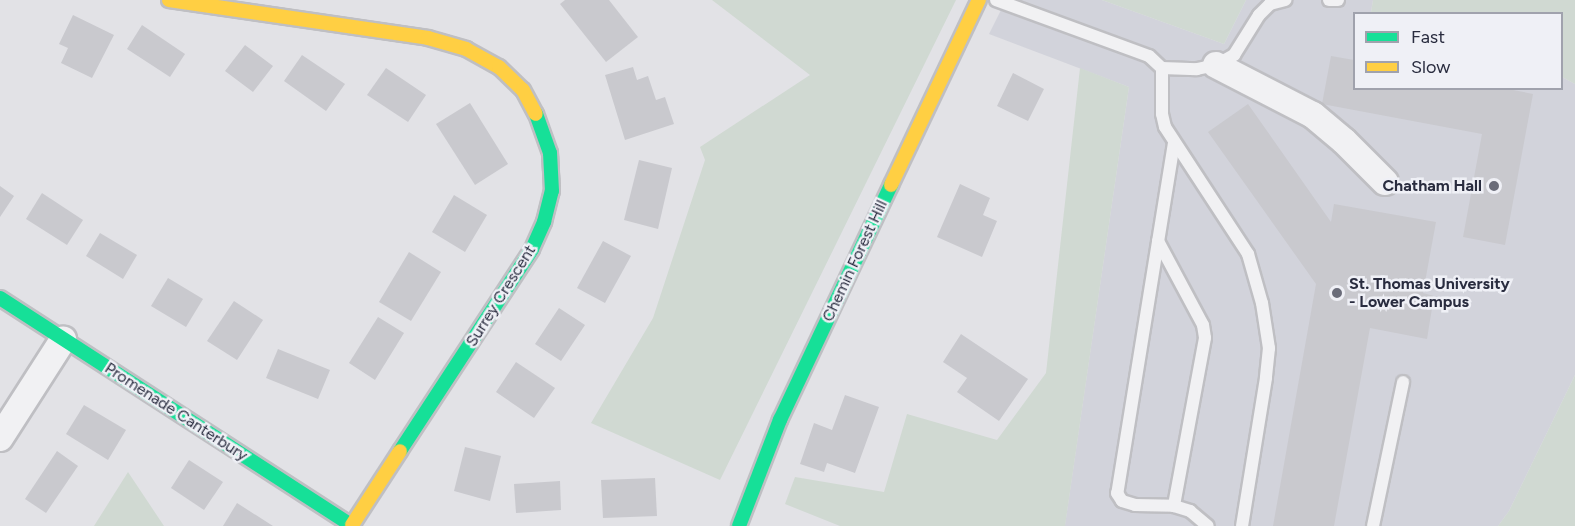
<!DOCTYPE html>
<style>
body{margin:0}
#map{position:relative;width:1575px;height:526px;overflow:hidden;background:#e2e2e6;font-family:Figtree,sans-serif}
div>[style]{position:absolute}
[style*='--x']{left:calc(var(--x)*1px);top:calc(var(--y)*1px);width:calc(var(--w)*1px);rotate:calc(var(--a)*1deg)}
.built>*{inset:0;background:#d2d3db}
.green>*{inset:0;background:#d0d9d2}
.building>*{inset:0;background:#c9c9ce}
.roads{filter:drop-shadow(2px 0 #bfbfc3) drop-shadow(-2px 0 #bfbfc3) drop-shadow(0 2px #bfbfc3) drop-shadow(0 -2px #bfbfc3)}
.lane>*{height:12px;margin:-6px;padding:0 6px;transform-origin:6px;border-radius:6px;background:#f1f1f3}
.street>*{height:26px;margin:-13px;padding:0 13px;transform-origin:13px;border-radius:13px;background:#f1f1f3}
.fast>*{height:14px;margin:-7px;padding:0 7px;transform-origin:7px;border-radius:7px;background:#16e098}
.slow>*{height:14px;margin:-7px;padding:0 7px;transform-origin:7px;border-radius:7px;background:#ffcf43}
.dots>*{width:16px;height:16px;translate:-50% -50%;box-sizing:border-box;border:3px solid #eff0f6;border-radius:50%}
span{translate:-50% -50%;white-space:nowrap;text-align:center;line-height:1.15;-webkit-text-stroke:5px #eff0f6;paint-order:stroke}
.poi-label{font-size:16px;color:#292c3f;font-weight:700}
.right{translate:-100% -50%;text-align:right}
.left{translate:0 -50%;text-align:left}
.street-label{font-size:16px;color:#292c3f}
.legend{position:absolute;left:1353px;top:12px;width:210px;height:78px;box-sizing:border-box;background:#eff0f6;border:2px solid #a0a2ad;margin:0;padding:8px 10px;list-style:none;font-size:18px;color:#292c3f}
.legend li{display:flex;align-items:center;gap:12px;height:30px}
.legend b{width:30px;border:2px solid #a0a2ad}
</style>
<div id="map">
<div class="built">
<i style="clip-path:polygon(1006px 0,1102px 0,1224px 44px,1246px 0,1373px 0,1371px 12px,1376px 13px,1354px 14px,1354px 88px,1562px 88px,1562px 77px,1575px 84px,1575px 375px,1509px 511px,1498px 526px,1060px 526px,1065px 525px,1129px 87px,989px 34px)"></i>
</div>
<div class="green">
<i style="clip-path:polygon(712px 0,956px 0,720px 480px,591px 423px,653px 318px,705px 160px,700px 147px,810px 75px)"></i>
<i style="clip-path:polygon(1102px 0,1246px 0,1224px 44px)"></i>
<i style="clip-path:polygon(1373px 0,1575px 0,1575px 84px,1562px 77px,1562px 14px,1376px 13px,1371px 12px)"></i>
<i style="clip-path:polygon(1080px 68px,1129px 87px,1065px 526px,840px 526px,785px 504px,795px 477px,884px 492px,907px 414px,997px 440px,1046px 373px)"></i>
<i style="clip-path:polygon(1575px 375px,1575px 526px,1498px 526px,1509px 511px)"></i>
<i style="clip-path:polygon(128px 472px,164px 526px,94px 526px)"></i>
</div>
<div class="building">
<i style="clip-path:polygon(565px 0,609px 0,638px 37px,606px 62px,560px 4px)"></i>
<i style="clip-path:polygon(73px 15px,114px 35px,92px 78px,61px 63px,68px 48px,59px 44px)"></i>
<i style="clip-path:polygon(142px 25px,185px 54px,170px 77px,127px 49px)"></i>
<i style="clip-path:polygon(245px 45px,273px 66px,253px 92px,225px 71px)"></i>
<i style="clip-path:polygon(302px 55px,345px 84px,326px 111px,284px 81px)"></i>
<i style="clip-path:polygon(1331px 56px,1354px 60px,1354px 88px,1503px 88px,1533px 94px,1505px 245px,1463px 237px,1482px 134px,1322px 104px)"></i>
<i style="clip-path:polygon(633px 67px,637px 80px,648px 76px,656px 100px,665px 97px,674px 124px,625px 140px,605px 75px)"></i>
<i style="clip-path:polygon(386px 68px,426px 95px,408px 122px,367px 95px)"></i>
<i style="clip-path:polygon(1013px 73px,1044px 89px,1028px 121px,997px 106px)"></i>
<i style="clip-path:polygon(470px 103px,508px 164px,475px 185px,436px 124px)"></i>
<i style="clip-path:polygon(1248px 104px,1331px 222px,1334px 204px,1436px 222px,1423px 293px,1434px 296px,1427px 339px,1370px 328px,1334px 526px,1273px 526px,1316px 284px,1208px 132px)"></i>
<i style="clip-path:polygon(639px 160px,672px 168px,658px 229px,624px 220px)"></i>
<i style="clip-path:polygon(960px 184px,990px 198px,983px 215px,997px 221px,982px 257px,937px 237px)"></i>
<i style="clip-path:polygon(0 186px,14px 196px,0 217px)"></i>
<i style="clip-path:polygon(42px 193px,83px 220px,67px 245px,26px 219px)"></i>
<i style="clip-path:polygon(454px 195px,487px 215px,465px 252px,432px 232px)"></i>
<i style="clip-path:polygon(100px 233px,137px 255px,123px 279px,86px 256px)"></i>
<i style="clip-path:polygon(603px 241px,631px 256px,605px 303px,577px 288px)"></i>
<i style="clip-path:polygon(409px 252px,441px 272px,411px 321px,379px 302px)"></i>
<i style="clip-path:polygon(168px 278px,203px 299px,186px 327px,151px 306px)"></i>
<i style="clip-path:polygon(234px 301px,263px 320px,237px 360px,207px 341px)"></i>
<i style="clip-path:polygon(559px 308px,585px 325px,561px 361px,535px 344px)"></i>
<i style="clip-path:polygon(378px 317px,404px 333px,375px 380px,349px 363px)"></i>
<i style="clip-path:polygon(961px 334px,1028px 379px,999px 421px,957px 392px,967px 378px,943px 362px)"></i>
<i style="clip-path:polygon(278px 349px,330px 370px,318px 399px,266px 378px)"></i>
<i style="clip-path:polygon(516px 362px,555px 388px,534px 418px,496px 392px)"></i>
<i style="clip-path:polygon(845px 395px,879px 407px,855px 473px,827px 463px,824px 472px,800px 464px,814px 423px,832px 430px)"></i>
<i style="clip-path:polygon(84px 405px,126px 430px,108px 460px,66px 434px)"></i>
<i style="clip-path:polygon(465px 447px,501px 456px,490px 501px,454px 491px)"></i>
<i style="clip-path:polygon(57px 451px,78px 466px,46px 513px,25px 499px)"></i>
<i style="clip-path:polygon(189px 460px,223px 482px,204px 510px,171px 488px)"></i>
<i style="clip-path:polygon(655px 478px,657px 516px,603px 518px,601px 480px)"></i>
<i style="clip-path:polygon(560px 481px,561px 510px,516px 513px,514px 484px)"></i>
<i style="clip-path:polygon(237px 503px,273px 526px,223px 526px)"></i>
</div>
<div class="roads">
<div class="lane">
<i style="--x:996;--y:0;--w:163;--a:20.1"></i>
<i style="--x:1149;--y:56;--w:18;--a:43"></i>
<i style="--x:1162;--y:68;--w:46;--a:90"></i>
<i style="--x:1162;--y:114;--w:13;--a:77"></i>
<i style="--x:1165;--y:127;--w:152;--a:56.8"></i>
<i style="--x:1248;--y:254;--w:51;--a:74.1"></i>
<i style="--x:1262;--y:303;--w:46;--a:81.2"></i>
<i style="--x:1269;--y:348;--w:30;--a:96"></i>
<i style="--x:1266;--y:378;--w:150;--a:99.2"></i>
<i style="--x:1329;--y:0;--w:9;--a:0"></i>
<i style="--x:1162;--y:68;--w:35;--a:2"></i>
<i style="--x:1197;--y:69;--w:19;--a:-12"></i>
<i style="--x:1216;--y:65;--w:21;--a:-29"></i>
<i style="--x:1234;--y:55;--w:47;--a:-58"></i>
<i style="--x:1259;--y:15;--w:16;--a:-45"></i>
<i style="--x:1270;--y:4;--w:16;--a:-15"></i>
<i style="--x:1174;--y:143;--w:355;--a:99.2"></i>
<i style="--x:1117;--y:493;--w:9;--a:58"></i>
<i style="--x:1122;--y:501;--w:14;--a:17"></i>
<i style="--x:1135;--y:505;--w:39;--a:1"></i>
<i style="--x:1174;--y:506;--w:17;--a:17"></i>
<i style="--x:1190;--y:511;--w:23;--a:40"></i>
<i style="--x:1158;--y:241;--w:95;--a:61.8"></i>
<i style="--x:1203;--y:325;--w:13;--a:81"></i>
<i style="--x:1205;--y:338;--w:171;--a:100.5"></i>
<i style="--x:1373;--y:526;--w:147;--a:-78.2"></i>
</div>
<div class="street">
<i style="--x:1216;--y:65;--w:109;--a:27.3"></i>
<i style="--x:1313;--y:115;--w:40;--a:40"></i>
<i style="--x:1344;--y:141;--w:58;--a:45"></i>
<i style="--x:0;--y:438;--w:117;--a:-57.3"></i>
</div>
<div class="fast">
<i style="--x:0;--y:298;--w:420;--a:32.9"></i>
<i style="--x:400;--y:451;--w:241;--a:-56.8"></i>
<i style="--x:532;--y:249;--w:30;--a:-66"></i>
<i style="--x:544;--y:222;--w:32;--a:-76"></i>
<i style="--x:552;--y:191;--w:38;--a:-93"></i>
<i style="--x:550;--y:153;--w:41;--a:-109.7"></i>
<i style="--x:739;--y:526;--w:114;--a:-68.9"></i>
<i style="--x:780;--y:420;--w:260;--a:-64.7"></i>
</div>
<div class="slow">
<i style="--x:169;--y:0;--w:262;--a:8.3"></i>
<i style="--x:428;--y:38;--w:40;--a:16"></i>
<i style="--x:466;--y:49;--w:38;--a:29"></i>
<i style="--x:499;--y:67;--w:33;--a:44"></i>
<i style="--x:523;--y:90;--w:27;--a:62"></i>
<i style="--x:891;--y:185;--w:205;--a:-64.6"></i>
<i style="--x:352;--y:525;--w:88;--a:-57"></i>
</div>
</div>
<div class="dots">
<i style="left:1494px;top:186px;background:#6a6c79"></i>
<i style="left:1337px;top:293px;background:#6a6c79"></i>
</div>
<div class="poi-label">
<span class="right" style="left:1482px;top:186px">Chatham Hall</span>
<span class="left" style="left:1349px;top:293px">St. Thomas University<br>- Lower Campus</span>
</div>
<div class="street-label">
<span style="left:855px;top:261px;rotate:-65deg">Chemin Forest Hill</span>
<span style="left:501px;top:296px;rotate:-58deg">Surrey Crescent</span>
<span style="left:176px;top:412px;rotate:33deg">Promenade Canterbury</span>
</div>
<ul class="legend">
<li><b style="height:8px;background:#16e098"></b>Fast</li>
<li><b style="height:8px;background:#ffcf43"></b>Slow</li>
</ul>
</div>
